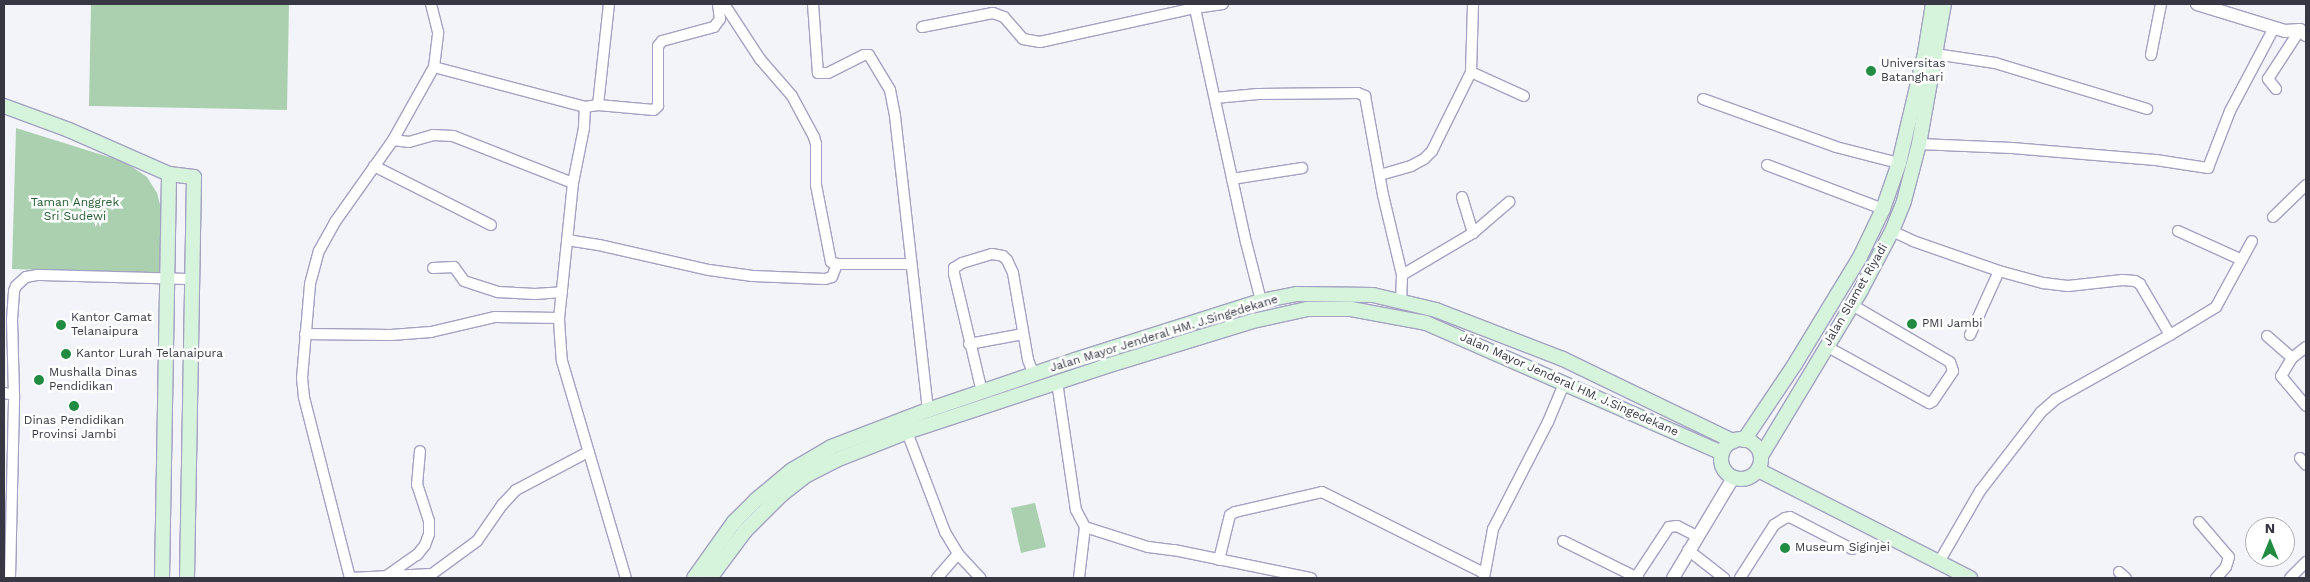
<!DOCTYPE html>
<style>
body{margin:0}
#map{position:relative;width:2310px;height:582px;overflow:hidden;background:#f3f4fa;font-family:"Work Sans",sans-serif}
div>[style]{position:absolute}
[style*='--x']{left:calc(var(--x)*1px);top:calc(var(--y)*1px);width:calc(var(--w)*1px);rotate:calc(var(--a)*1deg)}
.green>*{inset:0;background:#aad0af}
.roads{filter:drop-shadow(1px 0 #a3a2c2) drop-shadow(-1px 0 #a3a2c2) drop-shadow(0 1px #a3a2c2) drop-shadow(0 -1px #a3a2c2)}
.minor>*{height:10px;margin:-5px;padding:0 5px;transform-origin:5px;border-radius:5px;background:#fff}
.tertiary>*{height:12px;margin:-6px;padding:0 6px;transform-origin:6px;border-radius:6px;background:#fff}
.secondary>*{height:14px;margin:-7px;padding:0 7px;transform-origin:7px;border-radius:7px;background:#d6f4dc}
.secondary>.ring{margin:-7px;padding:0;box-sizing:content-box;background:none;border:14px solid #d6f4dc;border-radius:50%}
.dots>*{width:14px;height:14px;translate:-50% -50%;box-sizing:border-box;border:2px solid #fff;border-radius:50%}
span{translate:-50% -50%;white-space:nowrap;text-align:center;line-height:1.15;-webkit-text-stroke:5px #fff;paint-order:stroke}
.poi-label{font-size:12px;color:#383845}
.left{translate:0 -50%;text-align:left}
.park-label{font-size:12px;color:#255d32}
.street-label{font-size:12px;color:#383845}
.frame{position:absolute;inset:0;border:5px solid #383845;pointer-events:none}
.north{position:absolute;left:2245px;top:517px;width:50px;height:50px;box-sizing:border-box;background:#fff;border:1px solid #afafb5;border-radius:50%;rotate:0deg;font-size:14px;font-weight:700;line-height:20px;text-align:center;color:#383845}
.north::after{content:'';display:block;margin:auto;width:18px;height:22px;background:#218b42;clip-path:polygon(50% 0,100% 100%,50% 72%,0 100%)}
</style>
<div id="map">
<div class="green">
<i style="clip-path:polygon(91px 4px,289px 4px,287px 110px,89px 106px)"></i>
<i style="clip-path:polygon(16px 128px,125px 162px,147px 177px,157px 193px,162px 212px,160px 274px,12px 269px)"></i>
<i style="clip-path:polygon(1035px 503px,1046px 547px,1021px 553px,1011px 508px)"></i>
</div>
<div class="roads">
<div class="minor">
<i style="--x:724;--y:4;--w:66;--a:56.8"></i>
<i style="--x:760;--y:59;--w:49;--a:49.1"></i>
<i style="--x:792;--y:96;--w:47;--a:61.8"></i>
<i style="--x:814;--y:137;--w:7;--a:74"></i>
<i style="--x:816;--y:144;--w:41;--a:90"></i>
<i style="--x:816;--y:185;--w:78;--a:79"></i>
<i style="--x:831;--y:262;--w:6;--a:18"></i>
<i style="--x:837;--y:264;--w:74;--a:0"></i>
<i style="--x:813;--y:4;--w:69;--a:85.9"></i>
<i style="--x:818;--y:73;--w:10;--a:0"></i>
<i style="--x:828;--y:73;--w:40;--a:-26.6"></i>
<i style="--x:864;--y:55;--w:5;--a:0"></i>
<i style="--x:869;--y:55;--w:41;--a:59"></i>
<i style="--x:890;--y:90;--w:26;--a:79"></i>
<i style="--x:895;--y:116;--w:296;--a:83.6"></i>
<i style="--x:1194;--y:4;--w:244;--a:77.7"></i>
<i style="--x:1246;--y:242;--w:61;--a:75.7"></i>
<i style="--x:922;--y:27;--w:72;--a:-11.2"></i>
<i style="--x:993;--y:13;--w:12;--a:20"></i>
<i style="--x:1004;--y:17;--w:29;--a:49"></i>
<i style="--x:1023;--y:39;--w:17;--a:10"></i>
<i style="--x:1040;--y:42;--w:159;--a:-12.4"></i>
<i style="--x:1195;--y:8;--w:28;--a:-8"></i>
<i style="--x:1935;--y:54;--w:61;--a:8.5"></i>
<i style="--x:1995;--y:63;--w:159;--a:16.8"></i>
<i style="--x:2151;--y:55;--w:52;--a:-78.9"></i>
<i style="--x:434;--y:67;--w:156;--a:14.8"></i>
<i style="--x:585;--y:107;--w:21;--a:93"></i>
<i style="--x:584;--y:128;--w:56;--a:101.3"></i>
<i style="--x:573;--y:183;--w:136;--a:95.9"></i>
<i style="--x:559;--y:318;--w:17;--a:87"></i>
<i style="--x:560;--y:335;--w:26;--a:86"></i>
<i style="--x:562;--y:361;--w:226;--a:73.6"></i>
<i style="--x:1471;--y:72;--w:58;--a:24.4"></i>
<i style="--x:2276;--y:89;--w:13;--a:-129"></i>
<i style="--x:2268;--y:79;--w:59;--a:-56.9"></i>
<i style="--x:1215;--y:98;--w:43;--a:-5.3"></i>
<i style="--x:1258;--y:94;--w:100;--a:-0.6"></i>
<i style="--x:1358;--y:93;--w:8;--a:23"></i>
<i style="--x:1365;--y:96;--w:101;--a:79.7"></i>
<i style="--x:1383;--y:195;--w:82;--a:76.6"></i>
<i style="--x:1402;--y:275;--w:25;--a:92"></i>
<i style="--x:1703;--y:99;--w:141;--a:19.8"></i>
<i style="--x:1836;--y:147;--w:65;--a:14.3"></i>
<i style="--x:598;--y:105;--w:102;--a:-83.8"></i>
<i style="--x:585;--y:107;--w:13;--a:-9"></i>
<i style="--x:598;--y:105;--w:56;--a:5.1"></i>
<i style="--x:654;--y:110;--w:6;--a:-45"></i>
<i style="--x:658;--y:106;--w:60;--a:-90"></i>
<i style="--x:658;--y:46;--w:6;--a:-51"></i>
<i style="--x:662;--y:41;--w:54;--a:-15.1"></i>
<i style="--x:714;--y:27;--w:10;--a:-53"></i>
<i style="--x:720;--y:19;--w:15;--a:-98"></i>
<i style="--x:393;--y:140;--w:16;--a:7"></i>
<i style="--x:409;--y:142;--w:25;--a:-16"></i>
<i style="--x:433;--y:135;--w:20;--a:3"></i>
<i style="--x:453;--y:136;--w:129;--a:21.4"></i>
<i style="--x:1919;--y:144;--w:93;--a:2.5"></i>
<i style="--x:2012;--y:148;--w:144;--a:4.8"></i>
<i style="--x:2156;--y:160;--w:53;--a:8.7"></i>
<i style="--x:2208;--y:168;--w:61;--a:-68.9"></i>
<i style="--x:2230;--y:111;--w:94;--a:-62.1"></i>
<i style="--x:1767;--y:165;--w:124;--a:20.8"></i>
<i style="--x:374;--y:166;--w:131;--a:26.8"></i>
<i style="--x:1380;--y:175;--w:32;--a:-16"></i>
<i style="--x:1411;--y:166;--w:15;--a:-28"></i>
<i style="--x:1424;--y:159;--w:11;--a:-45"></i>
<i style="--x:1432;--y:151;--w:88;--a:-63.7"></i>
<i style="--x:1471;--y:72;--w:68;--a:-88.3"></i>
<i style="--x:1232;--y:179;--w:71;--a:-8.9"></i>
<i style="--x:1462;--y:197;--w:38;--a:73"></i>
<i style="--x:2273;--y:217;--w:46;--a:-44.1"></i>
<i style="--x:1892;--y:231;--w:23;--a:25"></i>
<i style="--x:1913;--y:241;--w:91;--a:19.2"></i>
<i style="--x:1999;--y:271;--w:46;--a:15.3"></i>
<i style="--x:2043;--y:283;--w:25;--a:7"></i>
<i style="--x:2068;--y:286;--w:55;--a:-6.2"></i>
<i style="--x:2123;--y:280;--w:12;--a:5"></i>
<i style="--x:2135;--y:281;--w:6;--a:31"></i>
<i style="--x:2140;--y:284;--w:59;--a:59.5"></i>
<i style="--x:2170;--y:335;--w:54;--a:-31.3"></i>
<i style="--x:2216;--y:307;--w:75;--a:-61.4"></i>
<i style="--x:2178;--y:231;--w:70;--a:24.4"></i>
<i style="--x:567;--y:240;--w:32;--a:9"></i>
<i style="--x:599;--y:245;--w:113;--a:12.8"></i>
<i style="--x:709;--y:270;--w:44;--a:7.8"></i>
<i style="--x:753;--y:276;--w:72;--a:2.4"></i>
<i style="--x:825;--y:279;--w:7;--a:-16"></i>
<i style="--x:832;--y:277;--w:14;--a:-69"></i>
<i style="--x:433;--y:268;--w:21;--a:-3"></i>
<i style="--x:454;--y:267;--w:17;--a:54"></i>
<i style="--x:464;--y:281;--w:36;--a:18"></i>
<i style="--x:498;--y:292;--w:37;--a:3"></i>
<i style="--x:535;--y:294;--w:27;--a:-4"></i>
<i style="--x:1402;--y:275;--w:82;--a:-30.6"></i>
<i style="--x:1473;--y:233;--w:48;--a:-40.7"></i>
<i style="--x:305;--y:334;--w:86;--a:0.7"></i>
<i style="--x:391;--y:335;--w:40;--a:-4.3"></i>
<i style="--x:431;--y:332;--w:66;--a:-13.2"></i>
<i style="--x:495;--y:317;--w:64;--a:0.9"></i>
<i style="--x:1970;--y:335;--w:70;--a:-65.6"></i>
<i style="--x:2267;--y:336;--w:33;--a:41"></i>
<i style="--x:969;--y:344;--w:55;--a:-10.5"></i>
<i style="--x:1826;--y:346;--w:118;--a:29"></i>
<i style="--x:1929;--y:403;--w:4;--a:-27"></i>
<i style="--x:1933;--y:401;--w:36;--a:-56"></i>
<i style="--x:1953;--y:371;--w:9;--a:-108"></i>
<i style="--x:1950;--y:362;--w:113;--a:-149.8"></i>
<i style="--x:2306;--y:347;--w:18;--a:142"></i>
<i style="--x:2292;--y:358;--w:21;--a:121"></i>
<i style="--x:2281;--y:376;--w:39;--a:50"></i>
<i style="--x:1057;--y:382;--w:129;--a:81.6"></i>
<i style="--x:1076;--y:510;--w:19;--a:62"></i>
<i style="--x:1085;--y:527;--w:66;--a:17.6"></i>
<i style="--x:1148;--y:547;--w:26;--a:7"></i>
<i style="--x:1174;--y:550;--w:140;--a:11.6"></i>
<i style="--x:982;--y:392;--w:121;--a:-103.3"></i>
<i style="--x:954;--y:274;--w:6;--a:-90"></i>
<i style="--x:954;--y:268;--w:9;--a:-32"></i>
<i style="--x:962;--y:263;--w:31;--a:-17"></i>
<i style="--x:992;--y:254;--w:11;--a:10"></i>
<i style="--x:1003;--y:256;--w:6;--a:45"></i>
<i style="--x:1007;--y:260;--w:14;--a:65"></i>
<i style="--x:1013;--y:273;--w:88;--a:80.2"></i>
<i style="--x:1028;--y:360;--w:16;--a:68"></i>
<i style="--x:4;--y:393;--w:10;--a:11"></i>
<i style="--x:907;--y:432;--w:107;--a:69.2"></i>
<i style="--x:945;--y:532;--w:26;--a:59"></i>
<i style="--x:958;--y:554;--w:33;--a:47"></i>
<i style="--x:2300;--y:458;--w:9;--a:49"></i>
<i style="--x:2199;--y:522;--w:46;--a:49.4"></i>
<i style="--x:2229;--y:557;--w:10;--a:107"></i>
<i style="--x:2226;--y:567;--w:15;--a:132"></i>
<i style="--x:1563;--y:541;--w:84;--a:26.3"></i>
<i style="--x:1688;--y:550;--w:46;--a:37.9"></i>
<i style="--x:1219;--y:560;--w:46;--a:-76.3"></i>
<i style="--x:1230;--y:515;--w:6;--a:-31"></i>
<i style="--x:1235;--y:512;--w:89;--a:-12.9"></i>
<i style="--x:1322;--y:492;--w:181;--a:26.6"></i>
<i style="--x:1939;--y:562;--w:82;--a:-60"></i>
<i style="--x:1980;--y:491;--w:100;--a:-52.3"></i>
<i style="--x:2041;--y:412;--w:20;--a:-41"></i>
<i style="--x:2056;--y:399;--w:131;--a:-29.3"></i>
<i style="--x:2119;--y:572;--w:9;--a:41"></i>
<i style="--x:385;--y:577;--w:39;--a:-35"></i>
<i style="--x:417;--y:555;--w:13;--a:-51"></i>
<i style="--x:425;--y:545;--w:12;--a:-70"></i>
<i style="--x:429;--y:534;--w:13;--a:-90"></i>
<i style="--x:429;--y:521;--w:38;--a:-108"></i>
<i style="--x:417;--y:485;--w:34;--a:-85"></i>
<i style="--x:1636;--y:577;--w:60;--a:-56.6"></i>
<i style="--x:1669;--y:527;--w:8;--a:-7"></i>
<i style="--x:1677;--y:526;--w:22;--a:27"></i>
<i style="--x:10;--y:578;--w:183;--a:-88.7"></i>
<i style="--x:14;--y:395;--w:75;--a:-91.5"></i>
<i style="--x:12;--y:320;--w:29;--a:-86"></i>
<i style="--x:14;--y:291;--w:5;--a:-68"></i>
<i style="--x:16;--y:286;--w:13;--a:-42"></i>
<i style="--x:26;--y:277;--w:11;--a:-10"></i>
<i style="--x:37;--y:275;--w:155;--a:1.5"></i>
<i style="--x:350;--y:578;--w:187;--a:-104.3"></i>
<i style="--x:304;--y:397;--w:19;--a:-96"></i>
<i style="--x:302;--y:378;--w:94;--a:-85.1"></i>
<i style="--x:310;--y:284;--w:34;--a:-75"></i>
<i style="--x:319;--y:251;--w:33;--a:-61"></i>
<i style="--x:335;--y:222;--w:100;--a:-54.7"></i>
<i style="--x:393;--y:140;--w:84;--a:-60.7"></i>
<i style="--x:434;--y:67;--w:35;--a:-83"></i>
<i style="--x:438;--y:32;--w:29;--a:-104"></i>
<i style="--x:350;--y:578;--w:82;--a:-2.8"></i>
<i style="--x:432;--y:574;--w:56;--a:-36.3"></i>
<i style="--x:477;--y:541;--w:44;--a:-55.2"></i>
<i style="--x:502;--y:505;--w:21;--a:-47"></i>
<i style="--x:516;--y:490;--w:81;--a:-27.8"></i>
<i style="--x:937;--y:578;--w:32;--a:-49"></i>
<i style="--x:1079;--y:578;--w:51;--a:-83.3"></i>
<i style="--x:1484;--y:578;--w:50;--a:-79.6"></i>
<i style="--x:1493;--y:529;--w:120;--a:-62.8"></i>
<i style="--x:1548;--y:422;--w:41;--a:-67.2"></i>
<i style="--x:1740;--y:578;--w:63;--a:-57.3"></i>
<i style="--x:1774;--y:525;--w:13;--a:-32"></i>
<i style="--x:1785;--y:518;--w:5;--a:-11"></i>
<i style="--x:1790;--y:517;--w:70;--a:27.3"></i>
<i style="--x:2290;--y:578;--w:23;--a:-45"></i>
</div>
<div class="tertiary">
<i style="--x:2197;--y:4;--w:92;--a:17.1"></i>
<i style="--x:2285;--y:31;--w:15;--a:-4"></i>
<i style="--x:2300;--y:30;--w:8;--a:40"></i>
<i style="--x:1673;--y:578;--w:117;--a:-59"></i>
</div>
<div class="secondary">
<i style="--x:4;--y:106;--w:69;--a:20.3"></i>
<i style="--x:69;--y:130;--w:109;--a:23.7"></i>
<i style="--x:169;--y:174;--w:25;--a:7"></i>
<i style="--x:194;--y:177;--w:401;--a:91"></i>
<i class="ring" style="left:1721px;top:439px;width:26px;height:26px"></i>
<i style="--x:1744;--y:440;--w:92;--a:-56.1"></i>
<i style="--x:1795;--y:364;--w:125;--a:-58.7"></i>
<i style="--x:1860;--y:257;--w:53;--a:-64.4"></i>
<i style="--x:1883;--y:209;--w:49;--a:-70.8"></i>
<i style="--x:1899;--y:163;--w:113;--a:-76.7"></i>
<i style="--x:1925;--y:53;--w:50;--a:-80.7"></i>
<i style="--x:1761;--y:456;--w:194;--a:-58.9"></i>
<i style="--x:1861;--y:290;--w:67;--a:-62.3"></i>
<i style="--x:1892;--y:231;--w:32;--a:-68"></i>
<i style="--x:1904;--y:201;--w:59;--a:-75.3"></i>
<i style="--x:1919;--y:144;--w:142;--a:-79.9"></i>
<i style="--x:1758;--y:470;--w:238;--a:27"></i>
<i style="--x:162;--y:578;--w:404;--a:-89"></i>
<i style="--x:694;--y:578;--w:69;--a:-54.5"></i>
<i style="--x:734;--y:522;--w:31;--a:-45"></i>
<i style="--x:756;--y:500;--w:47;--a:-39.8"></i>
<i style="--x:792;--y:470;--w:45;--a:-30.5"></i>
<i style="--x:831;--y:447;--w:104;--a:-20.9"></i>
<i style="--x:928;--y:410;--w:155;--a:-18.8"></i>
<i style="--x:1075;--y:360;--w:195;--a:-17.6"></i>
<i style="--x:1261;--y:301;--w:37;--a:-11"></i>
<i style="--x:1297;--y:294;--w:76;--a:0.8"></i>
<i style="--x:1373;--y:295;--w:65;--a:13.4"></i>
<i style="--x:1436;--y:310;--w:136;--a:21.1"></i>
<i style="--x:1563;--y:359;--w:189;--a:25.8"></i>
<i style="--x:710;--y:578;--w:59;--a:-53.3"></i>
<i style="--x:745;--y:531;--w:51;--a:-45"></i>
<i style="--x:781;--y:495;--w:33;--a:-38"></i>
<i style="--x:807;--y:475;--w:33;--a:-27"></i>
<i style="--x:836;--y:460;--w:76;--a:-21.5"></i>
<i style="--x:907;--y:432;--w:203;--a:-18.3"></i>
<i style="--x:1100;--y:368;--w:160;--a:-17.1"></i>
<i style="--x:1253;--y:321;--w:55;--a:-12.5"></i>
<i style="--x:1307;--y:309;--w:44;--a:0"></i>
<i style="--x:1351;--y:309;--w:76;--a:10.6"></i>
<i style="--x:1426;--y:323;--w:323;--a:23.7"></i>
</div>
</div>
<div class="dots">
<i style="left:1871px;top:71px;background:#218b42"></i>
<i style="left:1912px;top:324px;background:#218b42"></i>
<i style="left:61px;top:325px;background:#218b42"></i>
<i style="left:66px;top:354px;background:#218b42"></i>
<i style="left:39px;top:380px;background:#218b42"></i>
<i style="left:74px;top:406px;background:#218b42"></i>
<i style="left:1785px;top:548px;background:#218b42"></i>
</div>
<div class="poi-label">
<span class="left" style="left:1881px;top:71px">Universitas<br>Batanghari</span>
<span class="left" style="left:71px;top:325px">Kantor Camat<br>Telanaipura</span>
<span class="left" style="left:1922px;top:324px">PMI Jambi</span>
<span class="left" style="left:76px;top:354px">Kantor Lurah Telanaipura</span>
<span class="left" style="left:49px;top:380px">Mushalla Dinas<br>Pendidikan</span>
<span style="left:74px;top:428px">Dinas Pendidikan<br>Provinsi Jambi</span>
<span class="left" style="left:1795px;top:548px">Museum Siginjei</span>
</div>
<div class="park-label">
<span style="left:75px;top:210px">Taman Anggrek<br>Sri Sudewi</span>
</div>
<div class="street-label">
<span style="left:1856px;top:295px;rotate:-60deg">Jalan Slamet Riyadi</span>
<span style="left:1164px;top:334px;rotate:-17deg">Jalan Mayor Jenderal HM. J.Singedekane</span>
<span style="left:1569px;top:385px;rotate:24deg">Jalan Mayor Jenderal HM. J.Singedekane</span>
</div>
<div class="frame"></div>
<div class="north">N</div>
</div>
